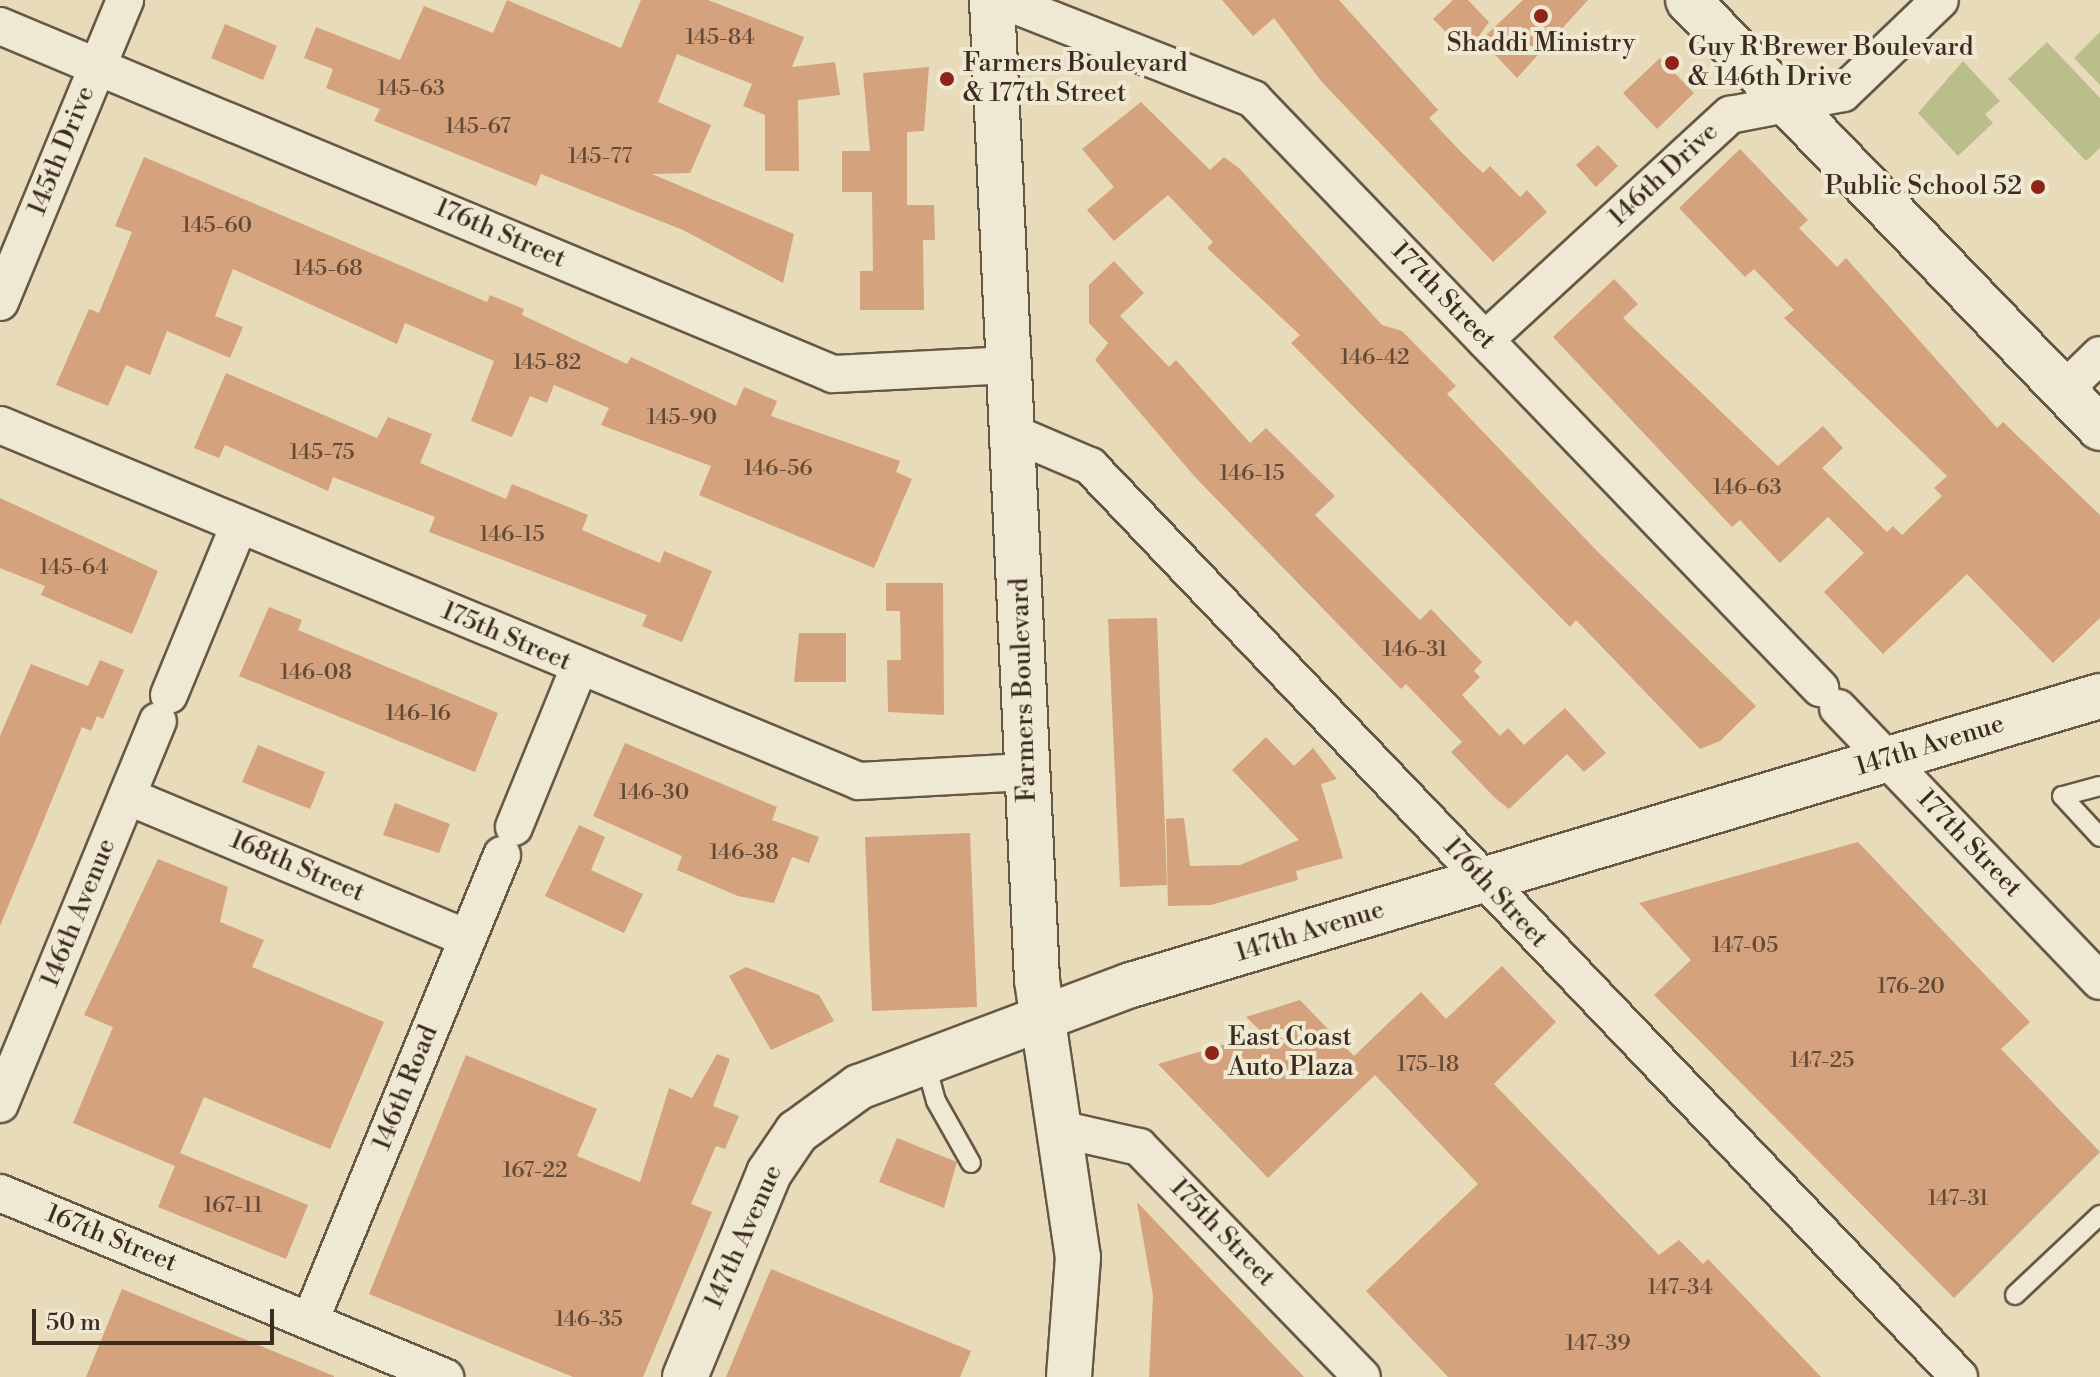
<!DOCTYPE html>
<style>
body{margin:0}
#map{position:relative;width:2100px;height:1377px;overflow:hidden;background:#e7dbb9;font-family:"Libre Bodoni",serif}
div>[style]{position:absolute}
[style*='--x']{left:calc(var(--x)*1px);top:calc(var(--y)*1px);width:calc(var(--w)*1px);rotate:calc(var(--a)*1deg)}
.green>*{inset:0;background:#babe8b}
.building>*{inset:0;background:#d4a27d}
.roads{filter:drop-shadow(2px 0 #675846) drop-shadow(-2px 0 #675846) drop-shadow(0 2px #675846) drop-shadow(0 -2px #675846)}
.service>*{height:18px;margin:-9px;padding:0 9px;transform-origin:9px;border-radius:9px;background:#efe8d2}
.minor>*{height:36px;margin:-18px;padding:0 18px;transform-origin:18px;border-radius:18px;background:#efe8d2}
.tertiary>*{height:44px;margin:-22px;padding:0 22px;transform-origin:22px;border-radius:22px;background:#efe8d2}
.secondary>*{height:44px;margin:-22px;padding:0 22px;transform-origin:22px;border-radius:22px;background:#efe8d2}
.dots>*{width:22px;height:22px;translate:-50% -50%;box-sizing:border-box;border:4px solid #efe8d2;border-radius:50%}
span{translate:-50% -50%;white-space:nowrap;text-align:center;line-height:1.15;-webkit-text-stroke:8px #efe8d2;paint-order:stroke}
.number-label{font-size:22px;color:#624a37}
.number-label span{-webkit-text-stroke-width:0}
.poi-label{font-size:26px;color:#3c2c20}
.left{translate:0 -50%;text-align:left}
.right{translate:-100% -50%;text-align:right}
.street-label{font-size:26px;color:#3c2c20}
.scale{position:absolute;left:32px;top:1309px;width:242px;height:36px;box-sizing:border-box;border:4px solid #3c2c20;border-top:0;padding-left:10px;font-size:24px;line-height:28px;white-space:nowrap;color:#3c2c20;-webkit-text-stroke:6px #efe8d2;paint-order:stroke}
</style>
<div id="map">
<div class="green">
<i style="clip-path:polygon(2100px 32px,2100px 85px,2074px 58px)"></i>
<i style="clip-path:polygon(2047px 42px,2100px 98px,2100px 148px,2086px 161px,2008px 79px)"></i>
<i style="clip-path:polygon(1963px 61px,2000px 101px,1985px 114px,1993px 123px,1958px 156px,1918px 113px)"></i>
</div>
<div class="building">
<i style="clip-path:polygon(507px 0,621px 48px,641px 0,708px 0,804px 37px,792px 67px,835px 62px,840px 95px,798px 100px,799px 171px,765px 171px,765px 115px,743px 106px,752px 84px,677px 54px,658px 102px,711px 125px,690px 173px,652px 174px,794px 234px,783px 283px,683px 230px,541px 174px,536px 186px,374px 121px,380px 109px,326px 88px,333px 69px,304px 58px,316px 27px,400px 60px,424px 6px,493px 33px)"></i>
<i style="clip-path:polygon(1222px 0,1339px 0,1438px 110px,1429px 118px,1463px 154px,1483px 173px,1490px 166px,1520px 197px,1527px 190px,1547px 212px,1493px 262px,1321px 81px,1274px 18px,1253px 36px)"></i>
<i style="clip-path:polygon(1453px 0,1468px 0,1489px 22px,1467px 53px,1433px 19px)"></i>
<i style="clip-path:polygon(1523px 0,1588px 0,1517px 78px,1481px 40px)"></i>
<i style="clip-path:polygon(225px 24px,277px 46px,263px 80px,211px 58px)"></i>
<i style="clip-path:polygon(1660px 58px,1694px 93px,1657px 129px,1623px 93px)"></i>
<i style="clip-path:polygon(929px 67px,924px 131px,907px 132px,907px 205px,934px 205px,935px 240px,923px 240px,924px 310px,860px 310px,860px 271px,873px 271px,872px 192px,842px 192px,842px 151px,870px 151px,863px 73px)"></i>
<i style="clip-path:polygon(1141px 102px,1210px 170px,1224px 157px,1240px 169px,1382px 325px,1402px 331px,1456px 386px,1447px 394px,1596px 550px,1756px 706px,1720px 741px,1700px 749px,1576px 620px,1570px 627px,1291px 343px,1300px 335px,1207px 248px,1213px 242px,1168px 195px,1114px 241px,1087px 210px,1114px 187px,1082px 149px)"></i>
<i style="clip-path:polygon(1598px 145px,1618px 166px,1596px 187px,1576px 165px)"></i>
<i style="clip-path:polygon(1740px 149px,1808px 220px,1799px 228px,1837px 267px,1846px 258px,1997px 428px,2003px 422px,2100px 515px,2100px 618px,2053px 663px,1967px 574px,1883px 654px,1824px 592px,1864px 553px,1828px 517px,1780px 563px,1740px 520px,1732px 527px,1553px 337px,1614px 279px,1638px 304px,1623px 318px,1778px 466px,1823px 426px,1843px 448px,1822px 468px,1887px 532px,1893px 526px,1902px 535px,1942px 496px,1934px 488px,1947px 476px,1784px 318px,1794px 310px,1754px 269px,1745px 277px,1679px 208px)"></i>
<i style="clip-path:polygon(144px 157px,487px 302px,490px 295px,524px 309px,522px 315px,627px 364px,631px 357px,736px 406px,744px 387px,777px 401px,771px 416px,900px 461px,896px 472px,912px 479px,874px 568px,699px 495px,711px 466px,601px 425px,609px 408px,554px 385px,547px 403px,530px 396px,512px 437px,471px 421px,494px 361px,405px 323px,397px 344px,233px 269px,215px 316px,243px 327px,230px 358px,167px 331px,150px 375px,126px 365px,108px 406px,56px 385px,89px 309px,99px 313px,132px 232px,115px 226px)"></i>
<i style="clip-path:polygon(1114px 261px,1144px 293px,1120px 316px,1169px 367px,1176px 360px,1250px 443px,1266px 428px,1335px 496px,1315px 515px,1420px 620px,1431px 609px,1482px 662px,1474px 671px,1480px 677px,1462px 695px,1500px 736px,1508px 728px,1524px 745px,1565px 708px,1606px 753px,1584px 772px,1567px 754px,1509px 809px,1495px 798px,1451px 752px,1462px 742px,1406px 684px,1401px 689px,1195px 477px,1095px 360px,1108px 343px,1089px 323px,1089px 285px)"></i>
<i style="clip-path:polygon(226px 373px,377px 438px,388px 417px,432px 434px,420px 463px,506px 499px,512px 484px,588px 515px,582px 530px,660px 563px,664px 551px,712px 571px,682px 642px,642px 626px,647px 615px,429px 532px,435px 517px,333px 477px,328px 491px,225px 445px,219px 458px,194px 448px)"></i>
<i style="clip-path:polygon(0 498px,158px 571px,132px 634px,41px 595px,45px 586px,0 568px)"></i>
<i style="clip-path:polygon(886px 583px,943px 583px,944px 715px,888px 712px,887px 660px,901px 660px,900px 611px,886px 611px)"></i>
<i style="clip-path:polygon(269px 607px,302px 620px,298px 630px,498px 713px,475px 772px,239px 676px)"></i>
<i style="clip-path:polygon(1157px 618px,1167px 885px,1120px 887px,1108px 619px)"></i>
<i style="clip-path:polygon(799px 633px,846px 633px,846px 682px,794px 682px)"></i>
<i style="clip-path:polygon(100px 660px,124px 670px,103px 719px,97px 716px,91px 731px,82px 727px,0 926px,0 736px,31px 664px,88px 686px)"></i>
<i style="clip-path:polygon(1266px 737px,1294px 766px,1313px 748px,1337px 779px,1321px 784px,1343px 858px,1296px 871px,1298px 880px,1211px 905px,1168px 906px,1166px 819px,1184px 818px,1190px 866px,1240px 865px,1299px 840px,1232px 770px)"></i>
<i style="clip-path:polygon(625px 743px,777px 807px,772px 820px,819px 837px,809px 863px,792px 857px,774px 903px,738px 896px,677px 870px,682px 856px,593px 816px)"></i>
<i style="clip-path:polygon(258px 745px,325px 772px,310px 809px,242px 782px)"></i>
<i style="clip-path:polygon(395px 803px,450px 824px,439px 853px,383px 835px)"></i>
<i style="clip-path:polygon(579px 825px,605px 837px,591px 870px,643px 894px,624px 933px,545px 896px)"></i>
<i style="clip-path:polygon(970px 833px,977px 1007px,872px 1011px,865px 837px)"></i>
<i style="clip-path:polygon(1858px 842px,2030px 1022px,2001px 1049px,2100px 1152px,1954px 1298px,1654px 995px,1691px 960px,1639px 903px)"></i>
<i style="clip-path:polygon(158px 859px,228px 887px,220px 922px,264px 940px,252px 967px,384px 1022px,330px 1149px,204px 1097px,180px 1153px,308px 1205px,286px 1259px,158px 1207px,175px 1166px,73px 1123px,113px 1027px,84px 1015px)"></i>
<i style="clip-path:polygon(1502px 966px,1556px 1022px,1494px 1084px,1659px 1255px,1679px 1240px,1703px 1264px,1708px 1259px,1821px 1377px,1448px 1377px,1366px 1291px,1478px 1184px,1375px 1075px,1268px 1178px,1158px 1064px,1263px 1033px,1246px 1017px,1300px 1000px,1354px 1056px,1421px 992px,1446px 1019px)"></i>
<i style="clip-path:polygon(746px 967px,819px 995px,834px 1021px,771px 1050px,729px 976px)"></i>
<i style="clip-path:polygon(717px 1054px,730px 1059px,713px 1106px,739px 1116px,725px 1149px,716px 1146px,691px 1204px,712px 1212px,643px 1377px,573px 1377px,369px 1294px,466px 1055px,597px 1109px,577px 1156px,640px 1182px,669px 1088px,692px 1098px)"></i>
<i style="clip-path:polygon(897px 1138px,957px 1162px,944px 1208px,879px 1182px)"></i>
<i style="clip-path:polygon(1137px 1202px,1304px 1377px,1149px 1377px,1153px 1296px)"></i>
<i style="clip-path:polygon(771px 1269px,971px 1351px,960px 1377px,726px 1377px)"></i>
<i style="clip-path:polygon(122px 1289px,334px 1376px,334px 1377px,86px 1377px)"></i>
</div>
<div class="roads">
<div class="service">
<i style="--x:2100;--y:786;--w:39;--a:165"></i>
<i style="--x:2062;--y:796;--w:56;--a:47.2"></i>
<i style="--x:925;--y:1061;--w:41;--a:74.6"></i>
<i style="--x:936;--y:1101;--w:71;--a:60.6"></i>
<i style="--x:2015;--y:1295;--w:117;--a:-43.3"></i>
</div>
<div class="minor">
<i style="--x:1002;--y:0;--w:270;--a:21.5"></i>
<i style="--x:1253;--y:99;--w:818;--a:46.09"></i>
<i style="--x:0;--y:26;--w:903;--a:22.67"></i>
<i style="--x:833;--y:374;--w:179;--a:-2.9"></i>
<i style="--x:0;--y:302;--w:327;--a:-67.5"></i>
<i style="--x:1485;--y:340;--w:333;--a:-42.6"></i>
<i style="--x:1730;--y:115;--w:115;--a:-11"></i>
<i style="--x:1843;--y:93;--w:134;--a:-43.8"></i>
<i style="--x:2064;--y:390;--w:50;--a:-44.2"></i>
<i style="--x:0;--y:425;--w:930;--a:22.51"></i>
<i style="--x:859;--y:781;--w:167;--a:-3.1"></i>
<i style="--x:1015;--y:434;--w:82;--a:23.1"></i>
<i style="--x:1090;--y:466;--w:1259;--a:46.35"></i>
<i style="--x:169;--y:695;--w:184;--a:-67.6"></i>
<i style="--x:1838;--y:708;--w:378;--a:46.2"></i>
<i style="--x:127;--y:796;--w:368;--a:22.7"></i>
<i style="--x:514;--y:827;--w:172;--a:-67.8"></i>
<i style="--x:0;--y:1104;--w:414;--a:-67.6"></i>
<i style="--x:1060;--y:1129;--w:81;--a:12.8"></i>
<i style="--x:1139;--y:1147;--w:320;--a:45.9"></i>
<i style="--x:0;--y:1193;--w:482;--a:22.5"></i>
<i style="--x:310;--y:1321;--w:504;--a:-67.61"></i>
</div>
<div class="tertiary">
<i style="--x:685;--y:1377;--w:221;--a:-67.6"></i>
<i style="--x:769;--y:1173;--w:50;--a:-55.7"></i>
<i style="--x:797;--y:1132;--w:77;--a:-36"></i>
<i style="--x:859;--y:1087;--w:290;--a:-20.6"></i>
<i style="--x:1131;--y:985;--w:1011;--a:-16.61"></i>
</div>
<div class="secondary">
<i style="--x:992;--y:0;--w:981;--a:87.37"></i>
<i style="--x:1037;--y:980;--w:280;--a:81.6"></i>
<i style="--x:1078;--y:1257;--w:120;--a:94.3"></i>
<i style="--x:1688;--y:0;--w:594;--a:46.09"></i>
</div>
</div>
<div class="dots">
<i style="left:1541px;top:16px;background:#8f2418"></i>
<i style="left:1672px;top:63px;background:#8f2418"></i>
<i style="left:947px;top:79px;background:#8f2418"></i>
<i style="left:2038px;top:187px;background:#8f2418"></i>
<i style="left:1212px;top:1053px;background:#8f2418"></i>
</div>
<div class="number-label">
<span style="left:720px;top:38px">145-84</span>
<span style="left:411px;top:89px">145-63</span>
<span style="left:478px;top:127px">145-67</span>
<span style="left:600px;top:157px">145-77</span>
<span style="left:217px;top:226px">145-60</span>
<span style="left:328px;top:269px">145-68</span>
<span style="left:1375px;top:358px">146-42</span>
<span style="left:547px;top:363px">145-82</span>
<span style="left:682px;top:418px">145-90</span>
<span style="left:322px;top:453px">145-75</span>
<span style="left:778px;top:469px">146-56</span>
<span style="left:1252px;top:474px">146-15</span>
<span style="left:1747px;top:488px">146-63</span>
<span style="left:512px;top:535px">146-15</span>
<span style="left:74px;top:568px">145-64</span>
<span style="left:1415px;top:650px">146-31</span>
<span style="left:316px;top:673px">146-08</span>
<span style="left:418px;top:714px">146-16</span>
<span style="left:654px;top:793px">146-30</span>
<span style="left:744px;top:853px">146-38</span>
<span style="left:1745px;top:946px">147-05</span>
<span style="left:1911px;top:987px">176-20</span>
<span style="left:1822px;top:1061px">147-25</span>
<span style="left:1428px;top:1065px">175-18</span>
<span style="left:535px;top:1171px">167-22</span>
<span style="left:1958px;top:1199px">147-31</span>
<span style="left:233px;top:1206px">167-11</span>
<span style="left:1680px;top:1288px">147-34</span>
<span style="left:589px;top:1320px">146-35</span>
<span style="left:1598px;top:1344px">147-39</span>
</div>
<div class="poi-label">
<span style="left:1541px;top:44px">Shaddi Ministry</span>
<span class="left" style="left:1688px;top:63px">Guy R Brewer Boulevard<br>&amp; 146th Drive</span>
<span class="left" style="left:963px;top:79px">Farmers Boulevard<br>&amp; 177th Street</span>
<span class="right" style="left:2022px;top:187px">Public School 52</span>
<span class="left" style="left:1228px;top:1053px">East Coast<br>Auto Plaza</span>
</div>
<div class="street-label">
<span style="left:62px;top:151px;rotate:-68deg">145th Drive</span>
<span style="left:1664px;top:175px;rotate:-43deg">146th Drive</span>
<span style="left:500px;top:234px;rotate:23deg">176th Street</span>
<span style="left:1443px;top:296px;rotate:46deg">177th Street</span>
<span style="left:506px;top:637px;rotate:23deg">175th Street</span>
<span style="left:1024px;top:690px;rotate:-92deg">Farmers Boulevard</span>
<span style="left:1930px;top:746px;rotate:-17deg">147th Avenue</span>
<span style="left:1969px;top:844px;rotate:46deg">177th Street</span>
<span style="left:297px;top:867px;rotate:23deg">168th Street</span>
<span style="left:1495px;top:893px;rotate:47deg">176th Street</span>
<span style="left:79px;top:913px;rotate:-68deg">146th Avenue</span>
<span style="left:1310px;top:932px;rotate:-17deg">147th Avenue</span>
<span style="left:406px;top:1088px;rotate:-68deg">146th Road</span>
<span style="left:1222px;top:1233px;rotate:46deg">175th Street</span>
<span style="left:744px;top:1237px;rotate:-66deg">147th Avenue</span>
<span style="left:111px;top:1239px;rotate:22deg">167th Street</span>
</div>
<div class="scale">50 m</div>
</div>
